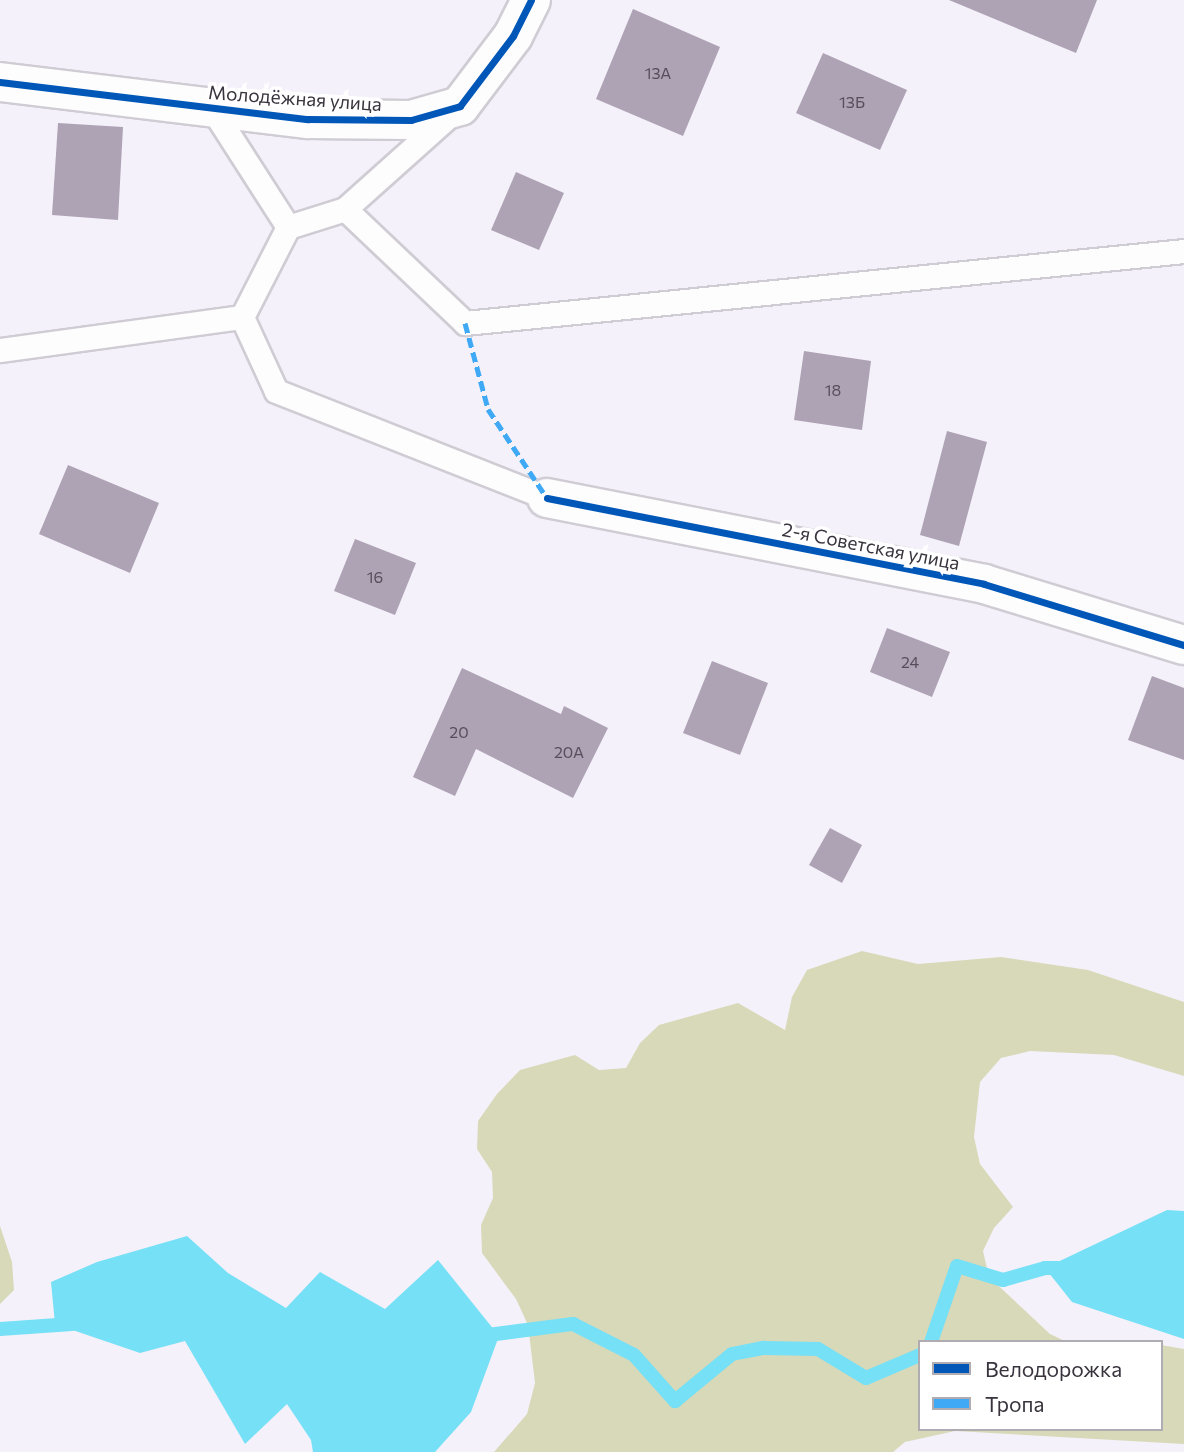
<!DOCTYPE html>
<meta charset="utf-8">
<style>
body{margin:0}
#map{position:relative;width:1184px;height:1452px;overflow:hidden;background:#f5f1fa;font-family:Commissioner,sans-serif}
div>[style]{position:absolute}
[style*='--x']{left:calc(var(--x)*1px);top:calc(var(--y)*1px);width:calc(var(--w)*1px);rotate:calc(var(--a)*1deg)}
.green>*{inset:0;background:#d8d9b9}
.water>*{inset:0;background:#75e0f6}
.stream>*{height:14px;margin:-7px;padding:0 7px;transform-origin:7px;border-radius:7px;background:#75e0f6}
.building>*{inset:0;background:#aea2b5}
.roads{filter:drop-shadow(2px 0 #d0ccd4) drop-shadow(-2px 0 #d0ccd4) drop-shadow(0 2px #d0ccd4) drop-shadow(0 -2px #d0ccd4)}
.service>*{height:23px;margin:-11.5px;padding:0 11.5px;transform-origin:11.5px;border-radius:11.5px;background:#fefdfe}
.minor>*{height:38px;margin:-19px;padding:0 19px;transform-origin:19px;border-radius:19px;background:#fefdfe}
.quiet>*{height:5px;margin-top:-2.5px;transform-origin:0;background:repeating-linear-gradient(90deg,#3fa9f5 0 10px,transparent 0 15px)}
.cycleway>*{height:7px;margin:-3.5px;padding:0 3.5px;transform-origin:3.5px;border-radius:3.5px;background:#0057b8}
span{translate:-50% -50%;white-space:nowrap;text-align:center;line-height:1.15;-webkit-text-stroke:7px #fff;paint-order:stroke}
.number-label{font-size:16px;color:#564f5b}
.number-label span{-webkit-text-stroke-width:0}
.street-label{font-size:19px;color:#38333d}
.legend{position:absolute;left:918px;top:1340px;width:245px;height:91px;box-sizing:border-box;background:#fff;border:2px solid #afadb1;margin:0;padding:9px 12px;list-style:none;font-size:21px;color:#38333d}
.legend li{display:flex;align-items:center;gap:14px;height:35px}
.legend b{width:35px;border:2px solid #afadb1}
</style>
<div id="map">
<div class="green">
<i style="clip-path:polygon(862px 951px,918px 964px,1001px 957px,1088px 970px,1184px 1002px,1184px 1076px,1114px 1055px,1030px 1051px,1001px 1058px,980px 1082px,974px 1137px,980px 1164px,1013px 1207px,994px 1228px,983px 1251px,989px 1277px,1050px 1334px,1067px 1342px,920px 1342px,920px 1429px,1161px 1429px,1161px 1345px,1184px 1349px,1184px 1444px,955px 1431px,905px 1442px,893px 1452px,494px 1452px,527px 1414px,535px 1383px,528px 1325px,516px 1299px,482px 1253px,481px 1225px,493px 1198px,492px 1172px,477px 1149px,478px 1121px,497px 1094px,520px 1070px,575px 1055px,599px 1070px,626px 1068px,640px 1043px,659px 1025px,738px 1003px,785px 1030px,792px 997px,807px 970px)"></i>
<i style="clip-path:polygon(0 1226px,12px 1262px,14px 1290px,0 1304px)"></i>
</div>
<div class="water">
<i style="clip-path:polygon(1167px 1210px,1184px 1211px,1184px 1339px,1072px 1302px,1045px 1268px)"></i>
<i style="clip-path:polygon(187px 1236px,228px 1273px,286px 1308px,320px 1272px,385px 1309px,438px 1260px,499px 1336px,471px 1412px,435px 1452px,313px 1452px,311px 1440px,287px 1404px,245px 1444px,185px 1341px,140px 1353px,55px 1324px,51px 1282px,97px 1262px)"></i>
</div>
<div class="stream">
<i style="--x:0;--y:1329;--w:72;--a:-4"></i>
<i style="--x:480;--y:1336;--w:94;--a:-7.4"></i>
<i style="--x:573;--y:1324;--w:68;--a:26.9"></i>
<i style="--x:634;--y:1355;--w:62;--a:48.3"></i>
<i style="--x:675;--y:1401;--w:74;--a:-39.5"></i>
<i style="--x:732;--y:1354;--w:33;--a:-11"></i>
<i style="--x:764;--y:1348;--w:54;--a:1.1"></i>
<i style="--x:818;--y:1349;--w:56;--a:31.1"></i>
<i style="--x:866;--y:1378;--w:59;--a:-23.1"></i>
<i style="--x:931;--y:1342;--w:80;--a:-71.1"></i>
<i style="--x:957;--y:1266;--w:48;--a:16.9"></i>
<i style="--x:1003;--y:1280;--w:44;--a:-15.9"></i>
<i style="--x:1045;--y:1268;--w:19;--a:0"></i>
</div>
<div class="building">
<i style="clip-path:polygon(949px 0,1097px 0,1076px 53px)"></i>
<i style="clip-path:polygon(633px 9px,720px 47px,683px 136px,596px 99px)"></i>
<i style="clip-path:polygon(823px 53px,907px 90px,880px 150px,796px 113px)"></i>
<i style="clip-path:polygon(58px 123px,123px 127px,118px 220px,52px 215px)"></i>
<i style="clip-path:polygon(516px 172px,564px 193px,539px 250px,491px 230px)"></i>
<i style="clip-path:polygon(804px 351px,871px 361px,862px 430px,794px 420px)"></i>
<i style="clip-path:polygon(947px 431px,987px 442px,959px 546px,920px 535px)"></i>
<i style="clip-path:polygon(68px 465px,159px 503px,130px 573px,39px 534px)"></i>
<i style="clip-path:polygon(355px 539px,416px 563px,395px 615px,334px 591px)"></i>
<i style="clip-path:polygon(887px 628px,950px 652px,932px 697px,870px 672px)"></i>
<i style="clip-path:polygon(712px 661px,768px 683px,740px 755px,683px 733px)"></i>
<i style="clip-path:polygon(462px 668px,561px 714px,564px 706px,608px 728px,573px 798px,476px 749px,455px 796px,413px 777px)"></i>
<i style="clip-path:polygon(1152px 676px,1184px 688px,1184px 760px,1128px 740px)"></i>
<i style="clip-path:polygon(830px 828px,862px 845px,842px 883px,809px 865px)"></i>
</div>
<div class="roads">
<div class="service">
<i style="--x:213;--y:110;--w:139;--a:57.3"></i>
<i style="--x:288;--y:227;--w:101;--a:117.1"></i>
<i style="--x:242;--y:317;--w:81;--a:65.3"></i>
<i style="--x:276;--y:391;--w:291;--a:21.5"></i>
<i style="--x:450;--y:115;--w:141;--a:138.2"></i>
<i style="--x:345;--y:209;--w:166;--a:43.5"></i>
<i style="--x:465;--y:323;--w:723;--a:-5.72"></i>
<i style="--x:288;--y:227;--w:60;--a:-17.5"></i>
<i style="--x:0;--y:350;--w:244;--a:-7.8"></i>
</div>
<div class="minor">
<i style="--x:0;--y:82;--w:310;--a:6.9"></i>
<i style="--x:308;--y:119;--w:103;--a:0.6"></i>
<i style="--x:411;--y:120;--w:51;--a:-15.9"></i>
<i style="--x:460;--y:106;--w:88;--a:-52.9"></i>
<i style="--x:513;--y:36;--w:40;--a:-63.4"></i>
<i style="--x:547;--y:498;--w:445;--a:11.1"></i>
<i style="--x:984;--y:584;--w:209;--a:17"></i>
</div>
</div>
<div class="quiet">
<i style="--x:465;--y:323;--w:89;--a:75"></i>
<i style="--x:488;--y:409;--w:107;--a:56.5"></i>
</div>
<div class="cycleway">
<i style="--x:0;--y:82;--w:310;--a:6.9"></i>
<i style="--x:308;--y:119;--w:103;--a:0.6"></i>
<i style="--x:411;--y:120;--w:51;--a:-15.9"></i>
<i style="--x:460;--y:106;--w:88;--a:-52.9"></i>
<i style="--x:513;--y:36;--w:40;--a:-63.4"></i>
<i style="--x:547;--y:498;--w:445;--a:11.1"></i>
<i style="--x:984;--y:584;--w:209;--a:17"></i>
</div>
<div class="number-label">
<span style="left:658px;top:73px">13А</span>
<span style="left:852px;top:102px">13Б</span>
<span style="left:833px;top:390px">18</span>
<span style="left:375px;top:577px">16</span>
<span style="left:910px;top:662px">24</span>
<span style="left:459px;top:732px">20</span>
<span style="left:569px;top:752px">20А</span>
</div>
<div class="street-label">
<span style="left:295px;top:98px;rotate:4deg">Молодёжная улица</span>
<span style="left:871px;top:546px;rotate:11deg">2-я Советская улица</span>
</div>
<ul class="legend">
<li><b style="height:9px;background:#0057b8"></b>Велодорожка</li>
<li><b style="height:9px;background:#3fa9f5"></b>Тропа</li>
</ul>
</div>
